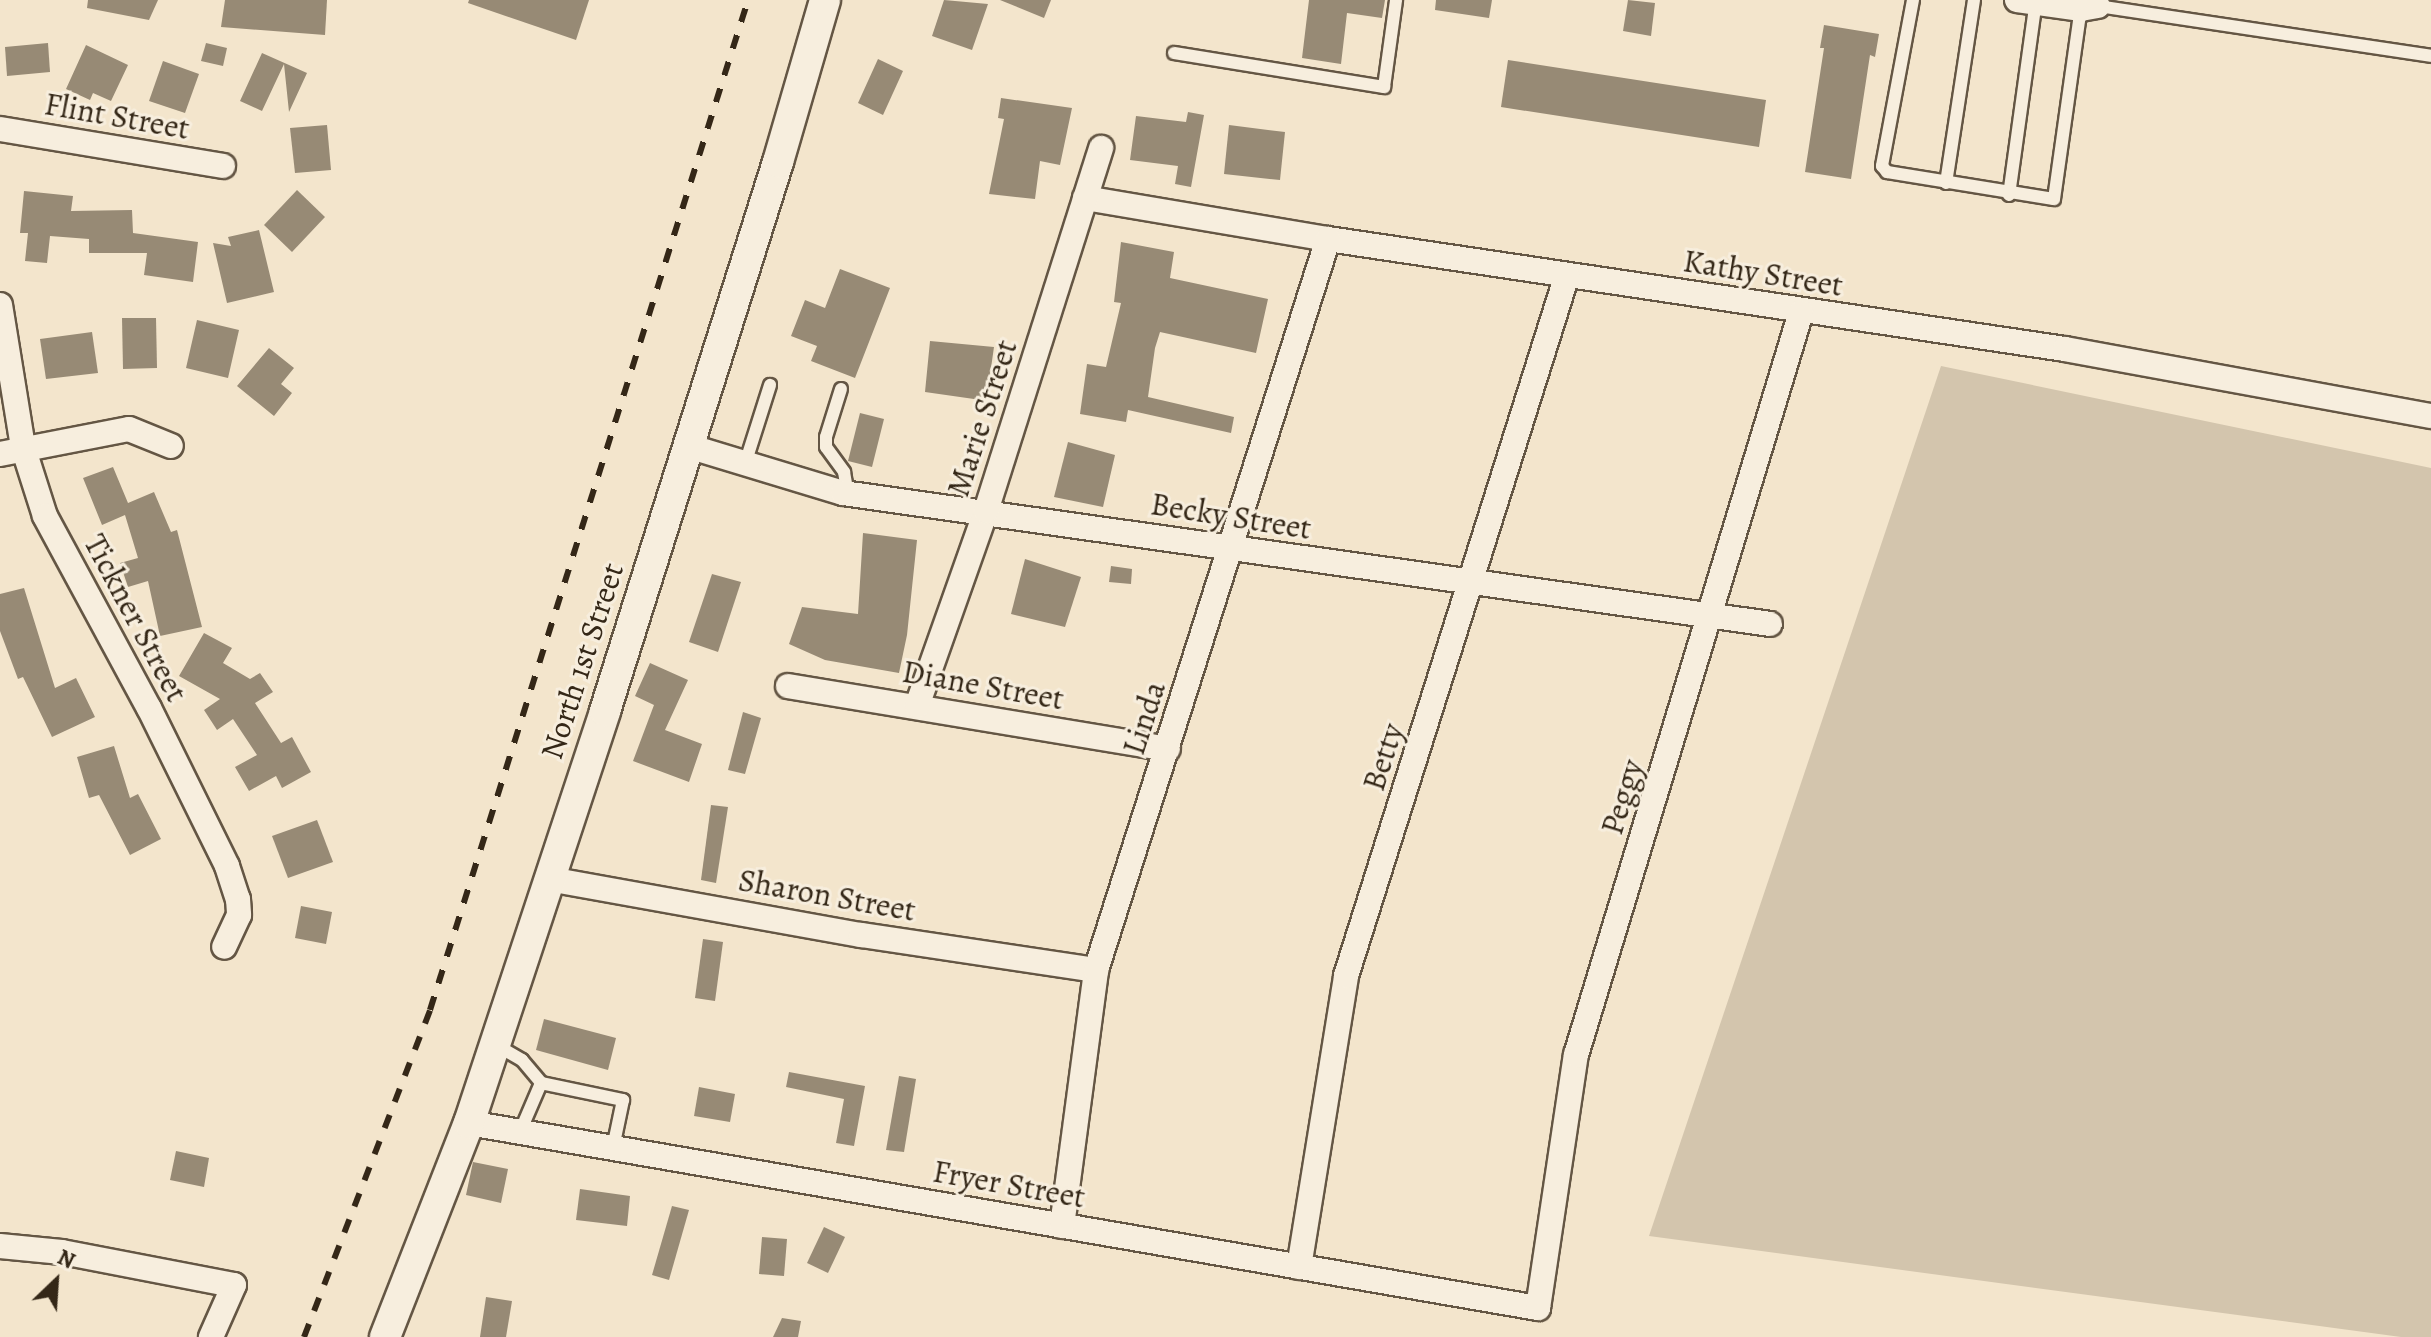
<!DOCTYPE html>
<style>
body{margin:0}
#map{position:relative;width:2431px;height:1337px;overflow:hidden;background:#f3e5cc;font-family:Alegreya,serif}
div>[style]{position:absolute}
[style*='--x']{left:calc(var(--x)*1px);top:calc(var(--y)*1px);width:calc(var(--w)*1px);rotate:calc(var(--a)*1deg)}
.green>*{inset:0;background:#d3c5ad}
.building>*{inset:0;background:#978a75}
.roads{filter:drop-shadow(2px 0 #645644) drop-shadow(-2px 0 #645644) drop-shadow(0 2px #645644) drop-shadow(0 -2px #645644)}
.service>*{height:12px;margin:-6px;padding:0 6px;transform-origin:6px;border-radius:6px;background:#f7eede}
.minor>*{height:24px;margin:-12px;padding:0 12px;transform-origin:12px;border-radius:12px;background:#f7eede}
.tertiary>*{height:30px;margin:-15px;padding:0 15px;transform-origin:15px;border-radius:15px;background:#f7eede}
.rail>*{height:6px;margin-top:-3px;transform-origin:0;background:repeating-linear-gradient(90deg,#342717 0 14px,transparent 0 28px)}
span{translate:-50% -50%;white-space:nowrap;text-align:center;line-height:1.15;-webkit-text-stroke:6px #f7eede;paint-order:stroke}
.street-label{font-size:32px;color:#342717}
.north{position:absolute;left:16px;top:1241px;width:80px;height:80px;-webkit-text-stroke:6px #f7eede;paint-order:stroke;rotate:25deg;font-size:22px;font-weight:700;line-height:32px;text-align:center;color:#342717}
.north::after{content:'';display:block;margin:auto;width:28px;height:36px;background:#342717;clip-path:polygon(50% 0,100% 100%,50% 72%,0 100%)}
</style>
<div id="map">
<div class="green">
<i style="clip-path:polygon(1941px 366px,2431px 468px,2431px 1337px,2401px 1337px,1649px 1236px)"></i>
</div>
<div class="building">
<i style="clip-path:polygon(88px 0,158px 0,149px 20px,87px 8px)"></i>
<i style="clip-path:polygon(225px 0,327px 0,325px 35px,221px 27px)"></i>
<i style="clip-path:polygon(469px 0,589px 0,576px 40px,468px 3px)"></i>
<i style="clip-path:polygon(944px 0,988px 4px,972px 50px,932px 36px)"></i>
<i style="clip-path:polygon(1000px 0,1051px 0,1044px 18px)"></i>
<i style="clip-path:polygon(1309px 0,1385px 0,1382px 18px,1347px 13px,1341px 64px,1302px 58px)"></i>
<i style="clip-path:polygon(1436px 0,1492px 0,1489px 18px,1435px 10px)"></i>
<i style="clip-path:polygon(1628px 0,1655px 3px,1651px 36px,1623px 31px)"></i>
<i style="clip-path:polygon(1824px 25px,1879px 34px,1875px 57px,1870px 55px,1851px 179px,1805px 172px,1824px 48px,1820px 48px)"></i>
<i style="clip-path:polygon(48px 43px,50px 72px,7px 76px,5px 47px)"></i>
<i style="clip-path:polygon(206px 43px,227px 48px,223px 66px,201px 61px)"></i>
<i style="clip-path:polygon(86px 45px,128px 65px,111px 101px,93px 93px,90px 100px,66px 89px)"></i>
<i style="clip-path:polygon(262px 53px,307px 73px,289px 112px,284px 64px,262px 111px,240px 101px)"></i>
<i style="clip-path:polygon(878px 59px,903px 71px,883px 115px,858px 103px)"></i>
<i style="clip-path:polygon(1508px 60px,1766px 100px,1759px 147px,1501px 107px)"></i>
<i style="clip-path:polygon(163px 61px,199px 74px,185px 113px,149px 101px)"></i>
<i style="clip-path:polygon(1001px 98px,1072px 108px,1060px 165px,1040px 161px,1035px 199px,989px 194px,1004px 119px,998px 118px)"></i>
<i style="clip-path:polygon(1188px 112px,1204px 115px,1191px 187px,1175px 184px,1178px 166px,1130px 160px,1136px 116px,1186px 122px)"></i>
<i style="clip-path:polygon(327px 125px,331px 170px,295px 173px,290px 128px)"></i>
<i style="clip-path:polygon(1229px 125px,1285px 132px,1280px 180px,1224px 174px)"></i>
<i style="clip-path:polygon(297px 190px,325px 217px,292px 252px,264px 225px)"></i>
<i style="clip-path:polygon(24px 191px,73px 196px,71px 211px,132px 210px,133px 233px,198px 242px,193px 282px,144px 275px,147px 253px,89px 253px,89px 239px,50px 236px,47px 263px,25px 261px,28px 233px,20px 233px)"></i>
<i style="clip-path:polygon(259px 230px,274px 292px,227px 303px,213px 243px,231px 246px,228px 237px)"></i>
<i style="clip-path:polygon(1121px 242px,1174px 252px,1170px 278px,1268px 299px,1256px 353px,1160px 332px,1155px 348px,1148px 397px,1234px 417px,1231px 433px,1128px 410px,1126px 422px,1080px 414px,1087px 364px,1106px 367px,1121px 303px,1114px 302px)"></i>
<i style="clip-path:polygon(840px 269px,890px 288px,855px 378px,811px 361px,817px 346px,791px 336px,805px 300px,825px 308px)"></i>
<i style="clip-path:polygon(122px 318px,156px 318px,157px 368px,123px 369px)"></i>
<i style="clip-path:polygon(197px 320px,239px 330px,228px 378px,186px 368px)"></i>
<i style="clip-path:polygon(92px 332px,98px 373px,46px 379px,40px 339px)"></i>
<i style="clip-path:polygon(930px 341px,994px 347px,987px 396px,982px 395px,981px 400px,925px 392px)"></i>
<i style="clip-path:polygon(269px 348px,294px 368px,281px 384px,292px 393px,274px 416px,237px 386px)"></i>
<i style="clip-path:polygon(860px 413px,884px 419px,872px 467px,848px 461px)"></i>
<i style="clip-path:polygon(1068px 442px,1115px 455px,1103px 507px,1054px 497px)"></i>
<i style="clip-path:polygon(113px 467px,128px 503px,154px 492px,171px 532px,177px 530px,202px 627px,160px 636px,148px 581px,128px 587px,120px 563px,138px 558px,125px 515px,102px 525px,83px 478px)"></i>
<i style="clip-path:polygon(863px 533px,917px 540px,907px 635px,899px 673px,825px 660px,789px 644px,802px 607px,858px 614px)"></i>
<i style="clip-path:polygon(1025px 559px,1081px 577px,1065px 627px,1011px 614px)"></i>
<i style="clip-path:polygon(1111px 566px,1132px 569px,1131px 584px,1109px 582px)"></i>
<i style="clip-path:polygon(712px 574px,741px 582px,718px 652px,689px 642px)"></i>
<i style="clip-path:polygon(24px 588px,55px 688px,76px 678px,95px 717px,52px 737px,23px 677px,18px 679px,0 631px,0 594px)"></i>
<i style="clip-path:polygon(204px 633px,232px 648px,223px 663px,250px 679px,260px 673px,273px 692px,255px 703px,281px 743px,292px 737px,311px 772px,282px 788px,276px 776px,249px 791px,235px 767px,257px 755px,233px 719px,217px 730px,204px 710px,220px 699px,179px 676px)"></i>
<i style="clip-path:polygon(650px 663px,688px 680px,665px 730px,702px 744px,689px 782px,633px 761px,654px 705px,635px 696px)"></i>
<i style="clip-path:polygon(743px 712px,761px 718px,745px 774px,728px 770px)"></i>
<i style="clip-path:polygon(114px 746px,130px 798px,138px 794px,161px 839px,130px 855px,99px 795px,89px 798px,77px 757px)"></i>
<i style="clip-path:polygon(711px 805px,728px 807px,716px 883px,701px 880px)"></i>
<i style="clip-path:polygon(317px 820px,333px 862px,288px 878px,272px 836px)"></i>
<i style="clip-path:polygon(301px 906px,332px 912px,326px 944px,295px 938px)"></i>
<i style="clip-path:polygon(703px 939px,723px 942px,715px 1001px,695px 998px)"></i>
<i style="clip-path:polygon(544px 1019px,616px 1038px,608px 1070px,536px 1050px)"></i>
<i style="clip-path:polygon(789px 1072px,865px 1086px,854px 1146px,836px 1143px,844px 1099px,786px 1087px)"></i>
<i style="clip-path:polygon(899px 1076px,916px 1079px,904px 1152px,886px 1150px)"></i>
<i style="clip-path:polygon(699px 1087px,735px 1094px,730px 1122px,694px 1116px)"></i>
<i style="clip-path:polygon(176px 1151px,209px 1158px,204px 1187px,170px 1180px)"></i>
<i style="clip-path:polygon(473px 1162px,508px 1169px,501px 1203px,466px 1195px)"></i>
<i style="clip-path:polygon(580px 1189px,630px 1196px,627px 1226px,576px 1220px)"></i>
<i style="clip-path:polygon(672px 1206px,689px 1210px,669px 1280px,652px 1275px)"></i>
<i style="clip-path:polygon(824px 1227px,845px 1237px,828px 1273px,807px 1263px)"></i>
<i style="clip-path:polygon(762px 1237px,787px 1239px,784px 1276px,759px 1274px)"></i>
<i style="clip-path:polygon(486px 1297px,512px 1301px,506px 1337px,480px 1337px)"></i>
<i style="clip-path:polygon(782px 1318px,801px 1321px,798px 1337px,773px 1337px)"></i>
</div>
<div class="roads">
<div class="service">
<i style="--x:1913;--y:0;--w:169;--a:100.6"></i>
<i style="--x:1882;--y:166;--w:8;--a:50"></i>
<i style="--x:1887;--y:172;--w:169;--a:9.2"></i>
<i style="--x:2054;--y:199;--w:194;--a:-82"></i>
<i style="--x:2098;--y:6;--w:337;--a:8.5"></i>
<i style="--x:1174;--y:53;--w:213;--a:9.2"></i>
<i style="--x:1384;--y:87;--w:88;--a:-82.1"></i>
<i style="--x:1946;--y:183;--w:185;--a:-81.3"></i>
<i style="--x:2009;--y:195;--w:197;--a:-82.1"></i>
<i style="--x:841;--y:389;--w:50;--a:107.4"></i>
<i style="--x:826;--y:437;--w:10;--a:90"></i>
<i style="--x:826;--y:447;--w:31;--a:54"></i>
<i style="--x:844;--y:472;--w:22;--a:80"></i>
<i style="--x:745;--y:464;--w:83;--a:-72.4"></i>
<i style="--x:496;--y:1045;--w:30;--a:30"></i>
<i style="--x:522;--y:1060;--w:30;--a:50"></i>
<i style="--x:541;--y:1083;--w:84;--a:11.7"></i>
<i style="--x:623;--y:1100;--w:49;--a:101.8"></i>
<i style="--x:520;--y:1132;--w:53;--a:-66.8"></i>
</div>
<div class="minor">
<i style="--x:2017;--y:0;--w:65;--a:8"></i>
<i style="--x:2081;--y:9;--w:17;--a:-10"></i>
<i style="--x:0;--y:129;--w:226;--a:9.4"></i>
<i style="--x:1085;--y:198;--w:246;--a:9.6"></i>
<i style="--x:1328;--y:239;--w:745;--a:8.49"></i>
<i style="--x:2065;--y:349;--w:372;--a:10.4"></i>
<i style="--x:0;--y:305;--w:144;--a:80.8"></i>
<i style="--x:23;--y:447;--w:72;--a:72.3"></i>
<i style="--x:45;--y:516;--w:218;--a:61.6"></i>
<i style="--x:149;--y:708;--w:176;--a:63.7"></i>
<i style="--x:227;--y:866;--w:35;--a:72"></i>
<i style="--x:238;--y:899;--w:16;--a:86"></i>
<i style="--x:239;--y:915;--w:35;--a:115"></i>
<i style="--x:688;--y:446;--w:162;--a:16.9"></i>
<i style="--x:843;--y:493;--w:936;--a:8.04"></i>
<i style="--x:0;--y:454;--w:131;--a:-11"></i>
<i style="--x:129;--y:429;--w:45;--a:22"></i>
<i style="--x:788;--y:686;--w:385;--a:9.4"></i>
<i style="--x:917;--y:706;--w:207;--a:-70.5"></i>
<i style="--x:986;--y:511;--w:381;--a:-72.4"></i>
<i style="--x:549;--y:879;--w:317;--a:10.2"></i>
<i style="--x:861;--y:935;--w:238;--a:8.5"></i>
<i style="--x:469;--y:1123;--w:1085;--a:9.82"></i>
<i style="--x:1538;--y:1308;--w:256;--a:-81.5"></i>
<i style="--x:1576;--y:1055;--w:776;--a:-73.15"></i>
<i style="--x:1062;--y:1226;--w:258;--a:-82.4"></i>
<i style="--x:1096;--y:970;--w:767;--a:-72.39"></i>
<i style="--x:0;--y:1246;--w:62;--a:5.5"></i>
<i style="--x:62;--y:1252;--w:175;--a:10.9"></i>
<i style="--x:234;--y:1285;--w:57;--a:113.9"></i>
<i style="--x:1299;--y:1267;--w:295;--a:-80.8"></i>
<i style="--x:1346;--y:976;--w:735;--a:-72.5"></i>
</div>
<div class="tertiary">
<i style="--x:385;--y:1337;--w:230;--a:-68.6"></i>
<i style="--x:469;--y:1123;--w:434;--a:-71.7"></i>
<i style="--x:605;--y:711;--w:576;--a:-72.51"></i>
<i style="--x:778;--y:162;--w:169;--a:-73.8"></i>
</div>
</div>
<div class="rail">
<i style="--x:304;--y:1337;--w:350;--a:-68.9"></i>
<i style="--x:430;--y:1010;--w:1059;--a:-72.52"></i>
</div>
<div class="street-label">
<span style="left:117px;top:116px;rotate:10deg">Flint Street</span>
<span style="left:1763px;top:273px;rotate:9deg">Kathy Street</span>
<span style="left:982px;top:418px;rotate:-72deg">Marie Street</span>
<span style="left:1231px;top:516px;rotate:9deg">Becky Street</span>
<span style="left:136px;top:618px;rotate:62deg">Tickner Street</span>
<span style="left:582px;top:661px;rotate:-72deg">North 1st Street</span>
<span style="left:983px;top:685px;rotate:10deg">Diane Street</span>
<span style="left:1144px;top:718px;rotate:-72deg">Linda</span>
<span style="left:1383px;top:757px;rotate:-72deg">Betty</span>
<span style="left:1622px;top:797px;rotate:-73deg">Peggy</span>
<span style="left:827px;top:895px;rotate:10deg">Sharon Street</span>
<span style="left:1009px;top:1184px;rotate:10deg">Fryer Street</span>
</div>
<div class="north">N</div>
</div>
